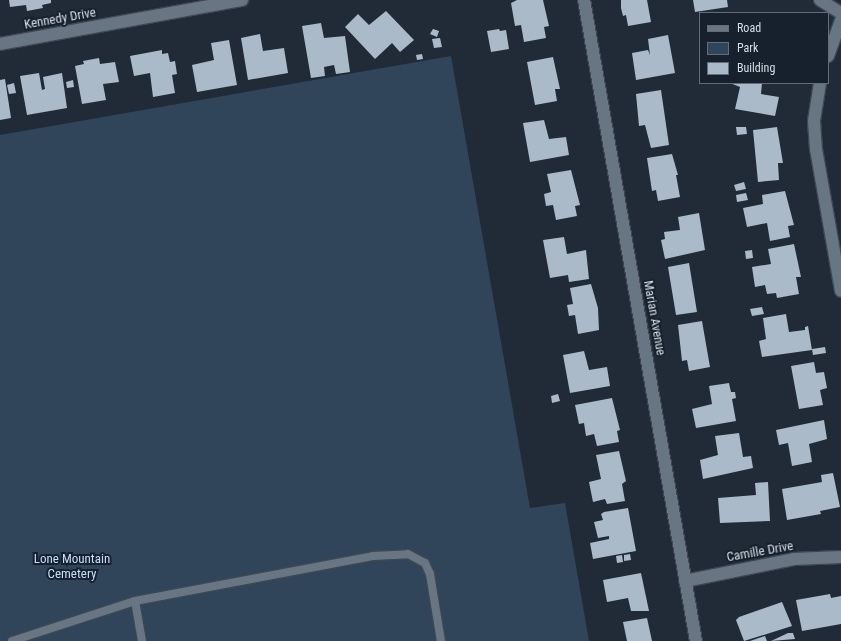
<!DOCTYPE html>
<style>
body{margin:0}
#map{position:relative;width:841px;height:641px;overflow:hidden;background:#202b37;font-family:"Roboto Condensed",sans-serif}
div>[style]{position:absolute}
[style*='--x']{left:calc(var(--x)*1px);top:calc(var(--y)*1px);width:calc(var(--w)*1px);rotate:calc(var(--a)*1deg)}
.green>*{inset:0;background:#31455a}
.building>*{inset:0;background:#abbac9}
.roads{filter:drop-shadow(1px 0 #3f4852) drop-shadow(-1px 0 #3f4852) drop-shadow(0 1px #3f4852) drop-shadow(0 -1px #3f4852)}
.lane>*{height:8px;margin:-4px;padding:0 4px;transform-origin:4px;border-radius:4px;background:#687583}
.street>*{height:12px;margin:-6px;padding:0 6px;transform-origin:6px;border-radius:6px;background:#687583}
span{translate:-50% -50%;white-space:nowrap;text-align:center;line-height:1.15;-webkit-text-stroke:4px #16212d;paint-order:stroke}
.street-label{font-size:13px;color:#d8dfe7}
.park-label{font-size:13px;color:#c4dffd}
.legend{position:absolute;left:699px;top:12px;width:130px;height:72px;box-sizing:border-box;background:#16212d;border:1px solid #646d77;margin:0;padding:5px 7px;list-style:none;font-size:12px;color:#d8dfe7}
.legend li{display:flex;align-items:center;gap:8px;height:20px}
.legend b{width:20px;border:1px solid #646d77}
</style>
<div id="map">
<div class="green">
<i style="clip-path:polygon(451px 56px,530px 508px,565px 503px,589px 641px,0 641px,0 135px)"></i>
</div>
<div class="building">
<i style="clip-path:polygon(9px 0,51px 0,51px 3px,42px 5px,43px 8px,27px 11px,26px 5px,10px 7px)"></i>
<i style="clip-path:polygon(517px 0,543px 0,549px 26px,544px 27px,546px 38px,524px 42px,521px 25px,515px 26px,511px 3px)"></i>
<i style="clip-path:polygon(621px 0,647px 0,651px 22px,628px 26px,626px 15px,623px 16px,621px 8px)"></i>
<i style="clip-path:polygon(693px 0,727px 0,728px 7px,695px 12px)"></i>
<i style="clip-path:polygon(386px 11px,414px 40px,400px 52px,392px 43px,375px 59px,345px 27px,358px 14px,369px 25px)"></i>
<i style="clip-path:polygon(321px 23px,324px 38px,345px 36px,350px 72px,336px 74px,334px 65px,324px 67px,325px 76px,311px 78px,302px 26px)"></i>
<i style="clip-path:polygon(433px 29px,439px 31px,437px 37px,430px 34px)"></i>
<i style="clip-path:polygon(499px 29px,500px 31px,506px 30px,509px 49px,491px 52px,487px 31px)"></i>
<i style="clip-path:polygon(260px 34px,263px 51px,284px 48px,288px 73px,248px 80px,241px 38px)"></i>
<i style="clip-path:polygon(668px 35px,675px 73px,636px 80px,632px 53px,648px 50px,650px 55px,648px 39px)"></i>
<i style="clip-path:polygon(440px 38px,442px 47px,434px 48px,432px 39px)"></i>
<i style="clip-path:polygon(229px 40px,237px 85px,197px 92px,192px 65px,214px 60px,211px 43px)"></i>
<i style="clip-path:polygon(162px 50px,162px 54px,168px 53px,170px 62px,175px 61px,177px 74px,172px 75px,175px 93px,153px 97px,150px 73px,134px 76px,130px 56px)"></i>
<i style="clip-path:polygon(422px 54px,423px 59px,417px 60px,416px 55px)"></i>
<i style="clip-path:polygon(553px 57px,560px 89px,555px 89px,557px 101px,535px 105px,527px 62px)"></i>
<i style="clip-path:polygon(99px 58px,100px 64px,115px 62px,119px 82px,103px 84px,106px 100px,82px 104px,75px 66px,84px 64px,83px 61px)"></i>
<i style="clip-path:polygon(39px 73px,42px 90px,45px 89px,43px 77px,62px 73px,67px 108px,27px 115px,20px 76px)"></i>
<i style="clip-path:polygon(5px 79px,11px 118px,0 120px,0 80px)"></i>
<i style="clip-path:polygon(73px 80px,74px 87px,67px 88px,66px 82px)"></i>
<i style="clip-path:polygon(14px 83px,16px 93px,9px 94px,7px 85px)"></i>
<i style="clip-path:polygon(730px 83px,762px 83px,761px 94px,779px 97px,775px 116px,735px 109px,740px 87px)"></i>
<i style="clip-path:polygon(661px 90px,669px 145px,651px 148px,645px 125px,639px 126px,636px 94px)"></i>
<i style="clip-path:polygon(544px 120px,549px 139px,566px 137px,569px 155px,530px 162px,523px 123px)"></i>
<i style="clip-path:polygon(736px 127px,746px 127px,747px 134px,737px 135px)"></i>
<i style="clip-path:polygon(777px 127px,783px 163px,778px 163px,779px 180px,758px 182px,753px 130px)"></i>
<i style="clip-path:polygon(672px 154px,678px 175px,676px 175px,680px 197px,658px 201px,656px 190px,652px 191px,647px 158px)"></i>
<i style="clip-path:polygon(571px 170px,580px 205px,575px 206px,577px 216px,556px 220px,553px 205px,546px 206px,544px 194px,551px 192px,547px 174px)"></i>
<i style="clip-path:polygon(744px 182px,746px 189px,736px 191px,734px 185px)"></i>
<i style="clip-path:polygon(785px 191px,794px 225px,788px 226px,790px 237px,770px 241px,767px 223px,747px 227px,743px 208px,763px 204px,762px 195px)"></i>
<i style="clip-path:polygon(746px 193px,748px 200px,737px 202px,736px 195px)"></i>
<i style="clip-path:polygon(699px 213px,705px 250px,665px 259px,661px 240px,665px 239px,664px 232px,680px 230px,678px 217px)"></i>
<i style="clip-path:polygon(564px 237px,567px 254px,586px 250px,589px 279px,569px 282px,568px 275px,550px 278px,543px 240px)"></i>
<i style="clip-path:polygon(794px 244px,801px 277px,796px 277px,799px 294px,777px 298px,776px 293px,767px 294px,765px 285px,755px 287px,752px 267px,771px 264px,768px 249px)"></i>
<i style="clip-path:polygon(752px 250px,753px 258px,746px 259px,745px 251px)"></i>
<i style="clip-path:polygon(689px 263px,697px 312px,676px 315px,668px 267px)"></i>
<i style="clip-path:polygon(591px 284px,598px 308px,599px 330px,578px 334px,575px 315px,569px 316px,567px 305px,573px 304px,570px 288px)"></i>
<i style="clip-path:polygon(762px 307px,764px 314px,752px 316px,750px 309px)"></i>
<i style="clip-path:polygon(786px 314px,789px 332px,805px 330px,805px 327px,808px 326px,812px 350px,762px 357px,759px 341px,766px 339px,763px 318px)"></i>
<i style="clip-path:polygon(702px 321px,710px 367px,689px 371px,687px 360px,682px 361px,678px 325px)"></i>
<i style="clip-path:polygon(825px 347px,826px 353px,813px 355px,812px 349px)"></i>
<i style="clip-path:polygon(584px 351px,589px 370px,607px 367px,610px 386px,570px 393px,563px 355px)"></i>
<i style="clip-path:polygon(814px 362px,816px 373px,824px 372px,827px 388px,820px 390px,823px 405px,799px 409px,791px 366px)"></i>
<i style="clip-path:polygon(729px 383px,731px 392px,735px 392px,736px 398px,732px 399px,736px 421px,696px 428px,692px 409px,712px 404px,709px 386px)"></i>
<i style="clip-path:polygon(558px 394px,560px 401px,552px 403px,551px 396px)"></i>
<i style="clip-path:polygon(612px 398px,620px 430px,617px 431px,619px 442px,597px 446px,594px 434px,586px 436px,584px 423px,579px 424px,575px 405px)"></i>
<i style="clip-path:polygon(824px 420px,827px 439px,809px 444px,812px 462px,792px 466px,788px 443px,779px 445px,776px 430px)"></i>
<i style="clip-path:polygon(739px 433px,743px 457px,751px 456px,753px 468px,703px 479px,700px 460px,718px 455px,715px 436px)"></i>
<i style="clip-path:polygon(619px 451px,626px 481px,622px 484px,625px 501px,607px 504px,605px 499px,593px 502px,589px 482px,601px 479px,596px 455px)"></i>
<i style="clip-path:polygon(833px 473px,840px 507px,820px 511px,821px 514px,787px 520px,782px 489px,822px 482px,821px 475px)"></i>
<i style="clip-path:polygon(768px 482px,770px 521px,720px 523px,718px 498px,756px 495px,755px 483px)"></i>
<i style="clip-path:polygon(628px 508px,636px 551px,593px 559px,590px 543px,609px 539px,609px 536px,598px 538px,594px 522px,603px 520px,601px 514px,604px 512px)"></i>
<i style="clip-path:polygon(630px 554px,631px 560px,624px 561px,624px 555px)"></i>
<i style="clip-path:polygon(622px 555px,623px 562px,617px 563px,616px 556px)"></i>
<i style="clip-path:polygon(641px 573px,649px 611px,631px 611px,628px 598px,607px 602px,603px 580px)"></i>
<i style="clip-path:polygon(830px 594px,831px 598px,841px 596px,841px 624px,802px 631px,796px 600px)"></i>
<i style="clip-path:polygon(782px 602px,792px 626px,744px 641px,736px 620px,739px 617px)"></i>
<i style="clip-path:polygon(647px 618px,652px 641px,627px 641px,623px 622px)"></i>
<i style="clip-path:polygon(788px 633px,793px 633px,795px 639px,771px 641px)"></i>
<i style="clip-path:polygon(765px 636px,767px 641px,750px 641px)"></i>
</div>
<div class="roads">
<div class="lane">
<i style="--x:135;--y:601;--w:242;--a:-10.7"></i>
<i style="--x:373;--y:556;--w:35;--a:-3"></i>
<i style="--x:408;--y:554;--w:19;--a:28"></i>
<i style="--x:425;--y:563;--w:12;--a:66"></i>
<i style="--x:430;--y:574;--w:68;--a:80.7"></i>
<i style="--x:12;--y:641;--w:129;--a:-18"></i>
<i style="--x:135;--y:601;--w:41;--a:80.1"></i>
</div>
<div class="street">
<i style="--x:584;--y:0;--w:651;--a:80.09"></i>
<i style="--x:820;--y:0;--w:25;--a:32"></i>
<i style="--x:0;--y:44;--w:246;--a:-10.3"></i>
<i style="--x:828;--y:56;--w:38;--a:-70"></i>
<i style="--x:820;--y:83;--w:38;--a:99"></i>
<i style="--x:814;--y:121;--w:28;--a:86"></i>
<i style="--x:816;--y:149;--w:144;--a:80"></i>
<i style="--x:685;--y:581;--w:111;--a:-11.4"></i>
<i style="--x:794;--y:559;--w:47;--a:-2.4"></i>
</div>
</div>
<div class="street-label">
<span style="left:60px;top:19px;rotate:-10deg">Kennedy Drive</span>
<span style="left:654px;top:318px;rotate:80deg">Marian Avenue</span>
<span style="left:760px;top:552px;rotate:-10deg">Camille Drive</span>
</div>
<div class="park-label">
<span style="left:72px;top:567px">Lone Mountain<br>Cemetery</span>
</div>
<ul class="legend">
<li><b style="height:5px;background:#687583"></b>Road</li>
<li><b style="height:11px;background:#31455a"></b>Park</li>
<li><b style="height:11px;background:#abbac9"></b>Building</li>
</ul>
</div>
